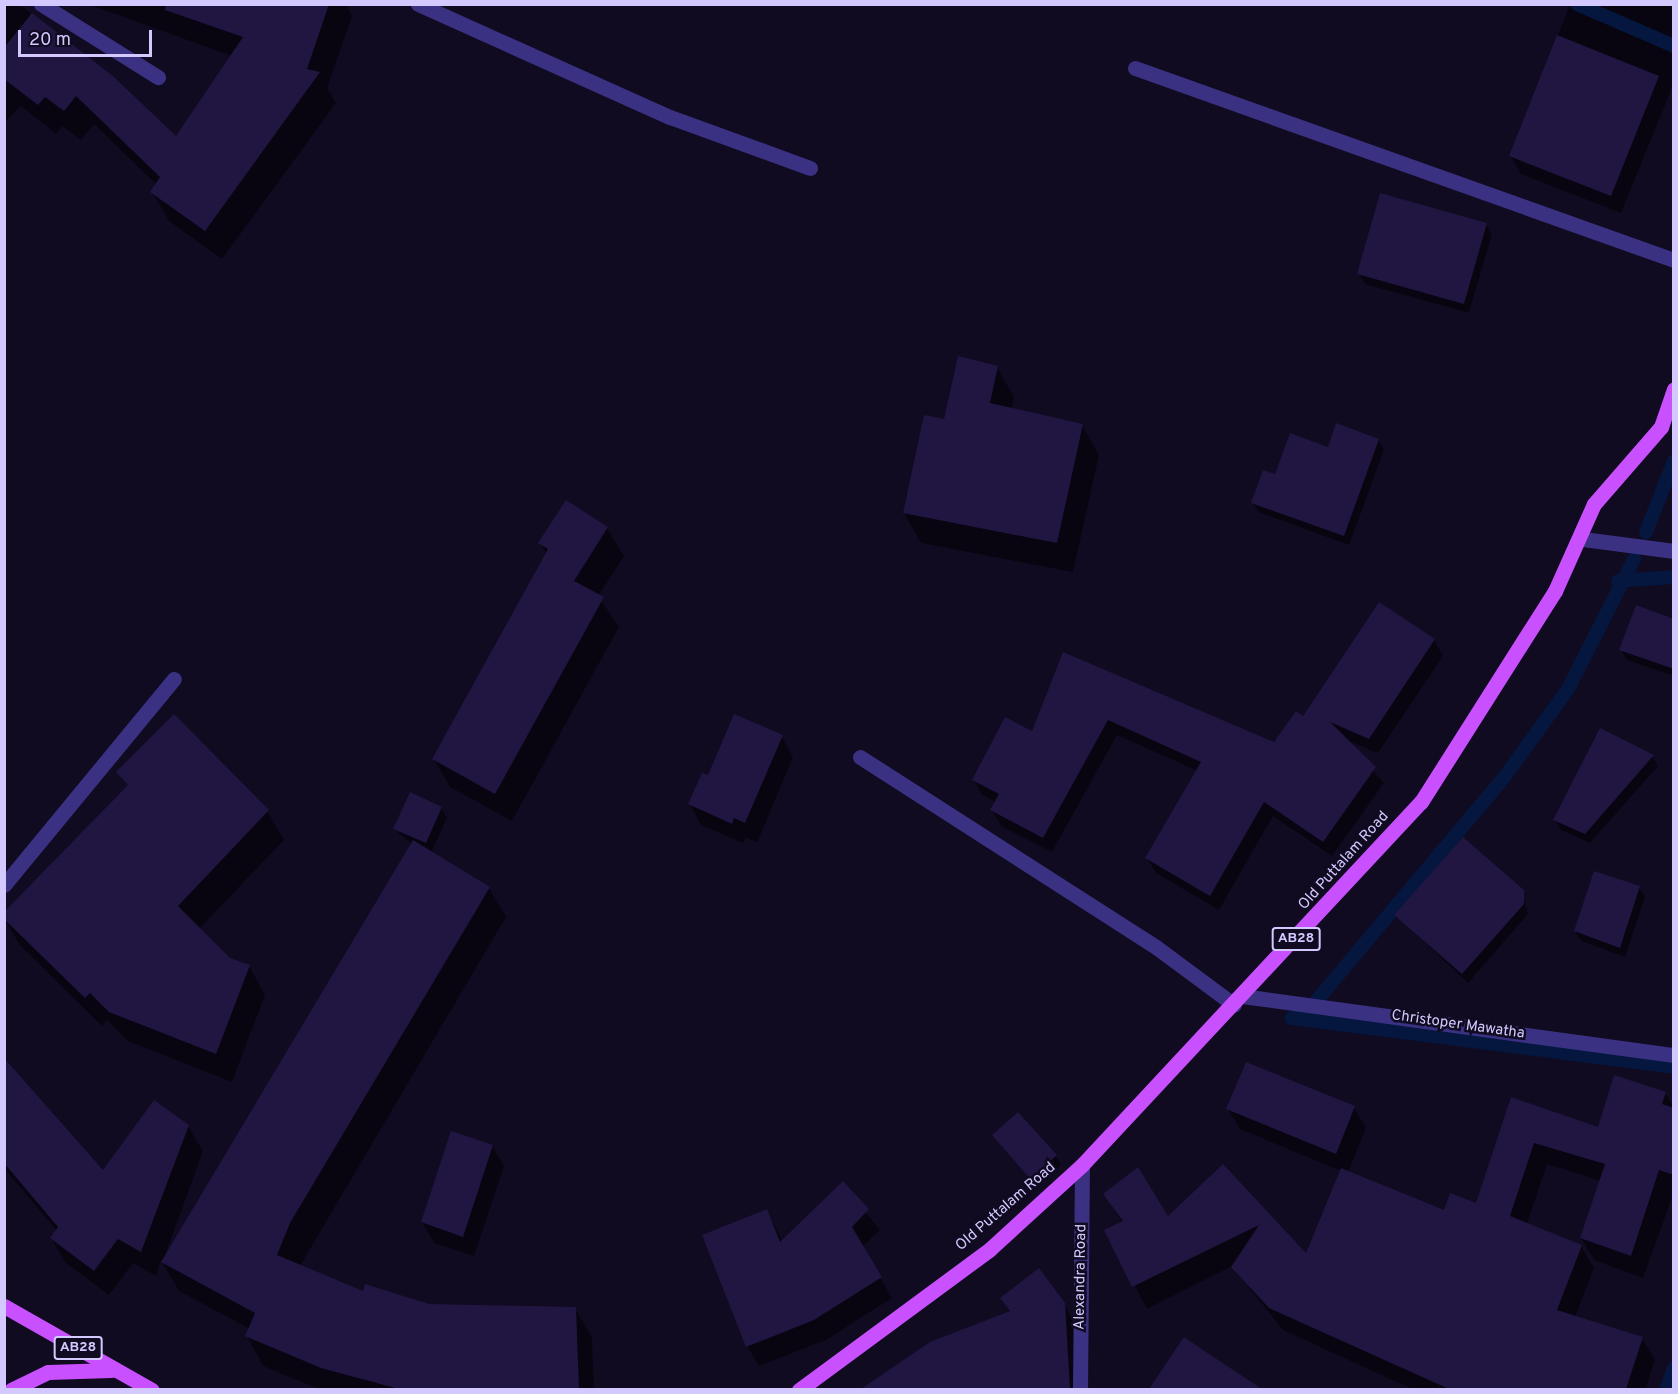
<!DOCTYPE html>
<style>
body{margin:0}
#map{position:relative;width:1678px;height:1394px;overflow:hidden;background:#100b20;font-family:Overpass,sans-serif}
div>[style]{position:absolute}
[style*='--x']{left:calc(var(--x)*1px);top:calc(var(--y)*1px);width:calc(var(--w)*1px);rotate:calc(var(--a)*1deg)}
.shadow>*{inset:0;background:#0007}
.stream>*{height:14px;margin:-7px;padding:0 7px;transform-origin:7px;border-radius:7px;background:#05163f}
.building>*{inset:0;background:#211542}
.service>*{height:15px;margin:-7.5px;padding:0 7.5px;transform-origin:7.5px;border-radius:7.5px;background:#3a3183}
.minor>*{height:15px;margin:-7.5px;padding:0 7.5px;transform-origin:7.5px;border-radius:7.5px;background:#3a3183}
.primary>*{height:15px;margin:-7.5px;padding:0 7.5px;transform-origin:7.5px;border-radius:7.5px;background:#c950ff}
span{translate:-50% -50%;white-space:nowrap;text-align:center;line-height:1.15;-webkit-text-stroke:5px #100b20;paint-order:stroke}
.shield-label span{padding:2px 4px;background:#100b20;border:2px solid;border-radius:4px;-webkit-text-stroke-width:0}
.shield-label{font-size:14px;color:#d3c9ff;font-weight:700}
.street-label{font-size:15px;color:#d3c9ff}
.frame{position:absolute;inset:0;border:6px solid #d3c9ff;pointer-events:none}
.scale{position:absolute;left:18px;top:30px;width:134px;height:27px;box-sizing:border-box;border:3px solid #d3c9ff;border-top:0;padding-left:8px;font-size:18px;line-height:21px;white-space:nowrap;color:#d3c9ff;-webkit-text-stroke:4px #100b20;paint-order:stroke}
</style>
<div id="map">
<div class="shadow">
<i style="clip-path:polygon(4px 4px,19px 4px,114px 78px,176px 138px,232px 56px,87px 4px,346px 4px,352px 16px,327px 88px,336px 103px,222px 259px,169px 221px,152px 192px,157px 185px,94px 124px,81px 140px,62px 126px,56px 134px,21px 106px,4px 123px)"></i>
<i style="clip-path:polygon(1570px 4px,1674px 4px,1674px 83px,1621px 213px,1521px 174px,1511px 156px)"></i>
<i style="clip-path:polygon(1486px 224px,1492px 234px,1469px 313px,1365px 284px,1359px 274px)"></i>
<i style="clip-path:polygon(997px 367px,1014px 397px,1012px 409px,1082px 426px,1099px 455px,1073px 572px,921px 543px,904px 513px,945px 421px)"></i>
<i style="clip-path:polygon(1378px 440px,1384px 450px,1349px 545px,1258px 512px,1253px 503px,1276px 476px,1329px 448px)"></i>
<i style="clip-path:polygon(566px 502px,607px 528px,624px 556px,598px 596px,619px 627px,512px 821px,450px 787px,434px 759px,547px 555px,540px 543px)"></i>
<i style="clip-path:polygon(1674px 620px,1674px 676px,1627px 660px,1621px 650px)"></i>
<i style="clip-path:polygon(1434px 640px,1443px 656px,1378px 753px,1346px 740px,1384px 783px,1332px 856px,1273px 816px,1219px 910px,1156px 873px,1147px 858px,1198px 771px,1117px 735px,1052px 852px,1001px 826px,992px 810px,996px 802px,982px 795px,974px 780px,1032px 733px,1064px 654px,1275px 744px,1304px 718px)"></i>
<i style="clip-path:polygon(782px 737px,793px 757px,757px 843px,746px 837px,743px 843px,701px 825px,690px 804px,709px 777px)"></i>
<i style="clip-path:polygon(1652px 756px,1658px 766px,1590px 843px,1561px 830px,1555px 820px)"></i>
<i style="clip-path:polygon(410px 794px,441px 808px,447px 818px,431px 853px,489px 888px,506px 917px,300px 1266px,364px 1293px,429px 1306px,575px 1308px,592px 1338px,594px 1390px,321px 1390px,263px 1366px,247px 1336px,250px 1329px,179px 1291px,161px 1260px,156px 1276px,133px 1263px,109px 1295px,66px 1263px,51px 1238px,57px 1231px,4px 1168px,4px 1061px,103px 1172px,188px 1126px,203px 1151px,163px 1261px,412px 844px,394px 829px)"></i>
<i style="clip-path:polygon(267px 811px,284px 840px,199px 929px,229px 959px,249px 966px,265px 995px,232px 1082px,128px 1041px,107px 1020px,102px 1026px,20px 945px,4px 919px)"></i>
<i style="clip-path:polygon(1639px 888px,1645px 897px,1625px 957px,1581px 941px,1575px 931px)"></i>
<i style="clip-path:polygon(1522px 891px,1528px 914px,1468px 983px,1396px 915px)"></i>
<i style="clip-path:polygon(1665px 1093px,1674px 1107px,1674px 1192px,1643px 1278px,1594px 1260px,1581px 1238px,1601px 1181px,1547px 1164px,1527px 1224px,1581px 1246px,1594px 1268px,1575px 1317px,1642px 1338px,1655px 1360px,1645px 1390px,1414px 1390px,1283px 1330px,1232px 1266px,1147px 1309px,1106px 1230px,1122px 1222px,1105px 1194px,1168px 1218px,1223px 1166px,1307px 1255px,1341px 1171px,1240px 1129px,1228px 1109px,1354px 1108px,1366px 1128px,1348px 1172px,1444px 1212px,1477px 1205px,1512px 1099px,1599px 1129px)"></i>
<i style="clip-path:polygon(994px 1136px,1056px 1156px,1061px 1165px,1037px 1187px)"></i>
<i style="clip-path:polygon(492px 1146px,504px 1166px,474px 1256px,434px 1243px,422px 1222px)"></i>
<i style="clip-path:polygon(843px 1184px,880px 1230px,862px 1247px,892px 1298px,826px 1340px,759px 1366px,747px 1346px,767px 1211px,783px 1242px)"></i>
<i style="clip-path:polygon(1002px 1299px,1064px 1304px,1073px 1321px,1079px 1390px,883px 1390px,1010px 1313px)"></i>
<i style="clip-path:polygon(1202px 1351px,1260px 1390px,1177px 1390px)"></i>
</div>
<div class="stream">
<i style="--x:1577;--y:4;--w:106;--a:23.4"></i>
<i style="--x:1646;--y:532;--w:76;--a:-68.5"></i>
<i style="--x:1634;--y:559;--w:146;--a:116.9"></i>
<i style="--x:1568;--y:689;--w:106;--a:125.8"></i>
<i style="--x:1506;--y:775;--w:300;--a:130"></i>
<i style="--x:1313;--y:1005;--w:25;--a:148"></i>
<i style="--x:1292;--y:1018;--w:385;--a:7.3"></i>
<i style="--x:1618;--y:581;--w:56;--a:-4.1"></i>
<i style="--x:1666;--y:1390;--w:23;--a:-70"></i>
</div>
<div class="building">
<i style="clip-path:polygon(166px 4px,329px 4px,307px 69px,320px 72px,205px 231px,150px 192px,160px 177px,76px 96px,64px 111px,45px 97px,38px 105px,4px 79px,4px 48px,32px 13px,114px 77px,176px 136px,243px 37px,165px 10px)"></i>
<i style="clip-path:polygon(1557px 35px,1659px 76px,1611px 196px,1509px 156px)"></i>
<i style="clip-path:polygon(1380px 193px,1487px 223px,1464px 304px,1357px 274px)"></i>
<i style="clip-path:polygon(958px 356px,998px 366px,990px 403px,1083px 424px,1057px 543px,903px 513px,924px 415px,944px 419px)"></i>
<i style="clip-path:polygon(1336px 423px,1379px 439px,1344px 536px,1251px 503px,1263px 470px,1275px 474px,1290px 433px,1328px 447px)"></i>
<i style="clip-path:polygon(566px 500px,608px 527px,574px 581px,604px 597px,495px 794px,432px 759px,548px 549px,538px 543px)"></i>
<i style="clip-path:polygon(1379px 602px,1435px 639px,1369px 739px,1330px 722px,1376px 767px,1323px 842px,1264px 802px,1210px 896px,1145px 858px,1201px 762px,1108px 720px,1043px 838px,990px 810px,999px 794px,972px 780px,1005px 717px,1032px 731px,1063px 652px,1274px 742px,1296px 711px,1303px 716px)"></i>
<i style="clip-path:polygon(1636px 605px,1674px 619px,1674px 669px,1619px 650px)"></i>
<i style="clip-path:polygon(174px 714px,269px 810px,178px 906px,230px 958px,250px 965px,216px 1054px,109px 1012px,90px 993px,85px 998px,4px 919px,4px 912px,128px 785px,116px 772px)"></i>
<i style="clip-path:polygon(734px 714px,783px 735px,745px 823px,734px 818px,732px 824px,688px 804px,702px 773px,708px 775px)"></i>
<i style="clip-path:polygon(1600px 728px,1654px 755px,1585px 834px,1553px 820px)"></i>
<i style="clip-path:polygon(410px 792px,442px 807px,426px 843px,393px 829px)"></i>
<i style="clip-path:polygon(1463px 837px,1524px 890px,1524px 904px,1462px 974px,1394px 915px)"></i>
<i style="clip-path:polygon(413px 840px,490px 887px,290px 1223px,277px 1255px,363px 1291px,365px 1284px,429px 1304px,576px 1307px,579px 1389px,399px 1389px,321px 1368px,245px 1336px,255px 1313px,161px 1262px)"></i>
<i style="clip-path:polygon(1594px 871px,1640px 886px,1620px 948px,1574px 931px)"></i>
<i style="clip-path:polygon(4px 1058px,103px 1170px,154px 1100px,189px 1125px,141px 1252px,118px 1239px,94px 1271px,50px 1238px,58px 1227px,4px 1163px)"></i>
<i style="clip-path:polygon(1246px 1062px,1355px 1106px,1336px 1154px,1226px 1109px)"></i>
<i style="clip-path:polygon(1614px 1075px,1666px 1092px,1662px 1104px,1674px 1108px,1674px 1175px,1659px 1170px,1631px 1256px,1580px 1238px,1605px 1164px,1534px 1143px,1510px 1216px,1582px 1245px,1557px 1310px,1643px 1337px,1626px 1389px,1449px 1389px,1269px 1308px,1231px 1267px,1259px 1225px,1132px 1287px,1104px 1230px,1123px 1221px,1103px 1194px,1138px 1167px,1168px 1216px,1223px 1164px,1306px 1253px,1341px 1168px,1444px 1210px,1450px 1193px,1476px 1203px,1511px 1097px,1598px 1127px)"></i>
<i style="clip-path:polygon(1018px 1112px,1057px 1155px,1030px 1179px,992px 1135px)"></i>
<i style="clip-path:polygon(451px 1131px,493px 1145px,463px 1237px,421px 1222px)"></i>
<i style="clip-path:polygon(843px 1181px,869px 1209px,852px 1227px,882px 1277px,814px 1320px,746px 1347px,702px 1235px,767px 1209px,780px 1242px)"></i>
<i style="clip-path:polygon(1039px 1268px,1065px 1303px,1070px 1389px,861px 1389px,930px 1342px,1010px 1311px,1000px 1298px)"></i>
<i style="clip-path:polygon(1184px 1337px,1206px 1352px,1262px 1389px,1149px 1389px)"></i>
</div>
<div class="service">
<i style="--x:41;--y:4;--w:138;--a:32"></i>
<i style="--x:4;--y:885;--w:267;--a:-50.5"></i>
</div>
<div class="minor">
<i style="--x:418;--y:4;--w:276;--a:24.2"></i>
<i style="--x:670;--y:117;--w:149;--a:20"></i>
<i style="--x:1135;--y:68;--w:572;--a:19.61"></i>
<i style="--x:1583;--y:539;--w:92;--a:7.5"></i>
<i style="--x:860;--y:757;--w:352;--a:32.7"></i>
<i style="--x:1156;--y:947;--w:97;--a:36.6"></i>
<i style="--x:1242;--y:996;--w:436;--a:7.8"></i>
<i style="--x:1080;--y:1390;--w:225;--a:-89.5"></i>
</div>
<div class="primary">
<i style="--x:4;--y:1306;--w:170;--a:29.6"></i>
<i style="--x:11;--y:1390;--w:41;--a:-25.9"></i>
<i style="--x:48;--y:1372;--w:63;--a:-1.8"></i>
<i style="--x:799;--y:1390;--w:237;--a:-36.4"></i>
<i style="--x:990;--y:1249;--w:125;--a:-42.4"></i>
<i style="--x:1082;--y:1165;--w:497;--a:-47"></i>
<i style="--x:1421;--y:802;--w:250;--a:-57.6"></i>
<i style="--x:1555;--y:591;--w:95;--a:-65.9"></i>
<i style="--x:1594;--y:504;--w:102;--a:-49"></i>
<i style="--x:1661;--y:427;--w:40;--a:-71.1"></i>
</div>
<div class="shield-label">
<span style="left:1296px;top:939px">AB28</span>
<span style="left:78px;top:1348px">AB28</span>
</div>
<div class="street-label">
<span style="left:1344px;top:861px;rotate:-48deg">Old Puttalam Road</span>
<span style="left:1458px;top:1025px;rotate:8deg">Christoper Mawatha</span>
<span style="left:1006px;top:1207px;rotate:-41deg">Old Puttalam Road</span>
<span style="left:1081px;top:1277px;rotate:-89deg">Alexandra Road</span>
</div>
<div class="frame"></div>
<div class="scale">20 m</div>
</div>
